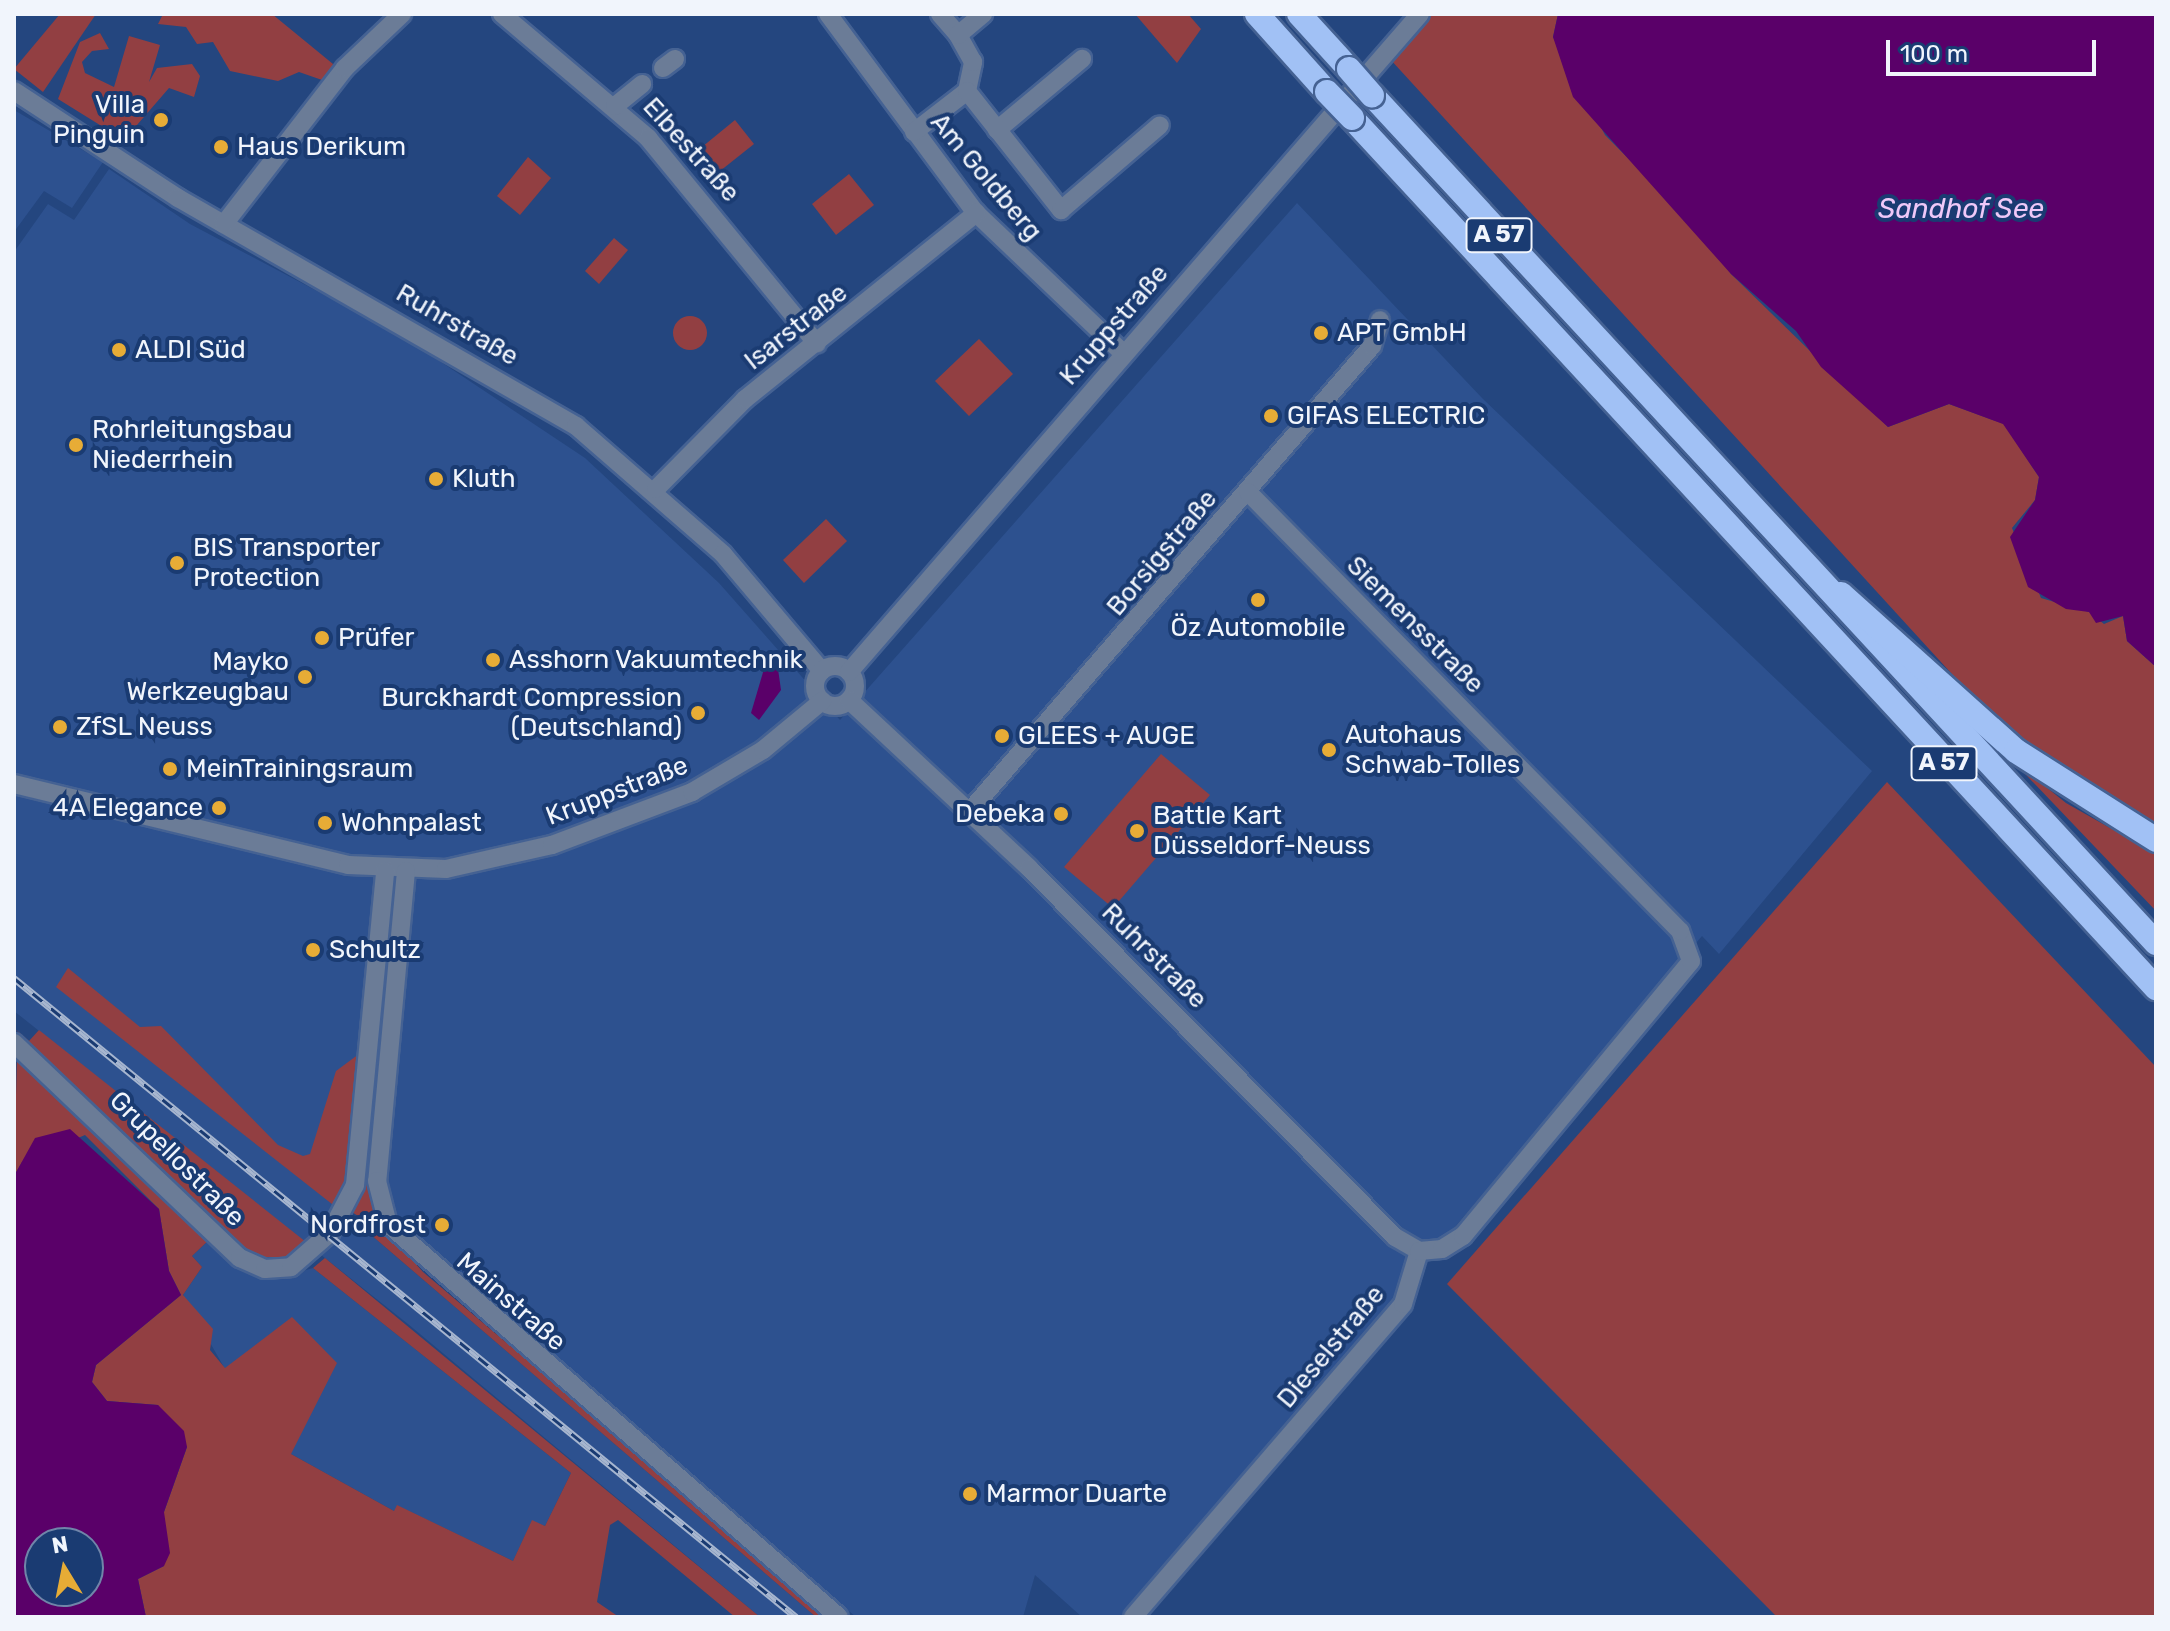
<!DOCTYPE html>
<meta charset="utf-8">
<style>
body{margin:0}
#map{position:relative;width:2170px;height:1631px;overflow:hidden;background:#24467f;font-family:Rubik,sans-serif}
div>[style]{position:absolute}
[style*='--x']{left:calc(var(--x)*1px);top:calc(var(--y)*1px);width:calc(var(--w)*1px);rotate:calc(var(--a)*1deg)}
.built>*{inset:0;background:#2d518f}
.green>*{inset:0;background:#923f42}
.round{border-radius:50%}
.water>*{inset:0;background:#5a0069}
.roads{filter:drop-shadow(2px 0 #456293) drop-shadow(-2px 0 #456293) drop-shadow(0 2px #456293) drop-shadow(0 -2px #456293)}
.minor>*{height:18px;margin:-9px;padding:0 9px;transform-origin:9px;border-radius:9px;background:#6b7c97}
.minor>.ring{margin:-9px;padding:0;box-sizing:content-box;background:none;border:18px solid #6b7c97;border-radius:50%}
.highway>*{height:24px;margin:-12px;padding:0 12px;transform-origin:12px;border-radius:12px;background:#a1c1f5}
.rail>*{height:7px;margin-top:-3.5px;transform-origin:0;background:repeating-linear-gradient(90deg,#1a3b72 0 12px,#a7b6cf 0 24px);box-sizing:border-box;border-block:2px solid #a7b6cf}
.bridges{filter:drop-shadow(2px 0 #456293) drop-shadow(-2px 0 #456293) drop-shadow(0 2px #456293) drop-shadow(0 -2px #456293)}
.highway-bridge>*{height:24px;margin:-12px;padding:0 12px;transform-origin:12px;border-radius:12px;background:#a1c1f5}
.dots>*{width:22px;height:22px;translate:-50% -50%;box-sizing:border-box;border:4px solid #1a3b72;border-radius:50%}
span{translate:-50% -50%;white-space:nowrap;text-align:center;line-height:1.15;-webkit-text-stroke:8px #1a3b72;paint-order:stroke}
.shield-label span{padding:2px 6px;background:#1a3b72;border:2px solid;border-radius:6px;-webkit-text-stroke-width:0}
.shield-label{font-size:24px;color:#f1f5fc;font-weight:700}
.poi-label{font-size:26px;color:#f1f5fc}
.right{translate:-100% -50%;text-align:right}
.left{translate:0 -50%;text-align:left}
.street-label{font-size:26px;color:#f1f5fc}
.water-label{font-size:28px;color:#efc8f8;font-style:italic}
.frame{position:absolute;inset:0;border:16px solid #f1f5fc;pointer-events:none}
.north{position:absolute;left:24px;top:1527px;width:80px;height:80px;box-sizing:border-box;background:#1a3b72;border:2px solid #7085a9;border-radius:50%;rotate:350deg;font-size:22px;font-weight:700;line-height:32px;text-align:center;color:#f1f5fc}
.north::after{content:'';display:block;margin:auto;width:28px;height:36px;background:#e7ac36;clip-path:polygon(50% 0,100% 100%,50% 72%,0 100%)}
.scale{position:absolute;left:1886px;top:40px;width:210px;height:36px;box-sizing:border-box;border:4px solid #f1f5fc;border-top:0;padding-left:10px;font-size:24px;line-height:28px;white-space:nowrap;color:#f1f5fc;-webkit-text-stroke:6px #1a3b72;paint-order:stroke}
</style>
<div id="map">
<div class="built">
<i style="clip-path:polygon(14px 110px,103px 162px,72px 208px,44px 191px,14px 232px)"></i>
<i style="clip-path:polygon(109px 169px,190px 224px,402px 336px,585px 458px,719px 583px,840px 720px,1297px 203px,1483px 399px,1872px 771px,1719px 954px,1702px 936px,1124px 1617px,1082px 1617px,1035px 1575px,1023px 1617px,856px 1617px,379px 1220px,328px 1198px,816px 1617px,760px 1617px,408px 1324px,14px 1011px,14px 252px,48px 204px,74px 220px)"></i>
<i style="clip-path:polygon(210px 1239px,299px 1272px,313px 1268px,571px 1473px,545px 1526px,532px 1521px,513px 1561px,398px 1506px,394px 1511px,291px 1454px,292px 1318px,225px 1369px,183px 1295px,202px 1267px,192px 1256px)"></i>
</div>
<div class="green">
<i style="clip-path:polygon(60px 14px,96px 14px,43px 92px,14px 69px)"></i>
<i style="clip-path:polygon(163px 14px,272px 14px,333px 64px,332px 71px,322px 80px,299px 72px,278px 81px,230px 71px,213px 42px,197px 44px,186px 27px,158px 24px)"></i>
<i style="clip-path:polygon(1135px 14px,1188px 14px,1201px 29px,1177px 63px)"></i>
<i style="clip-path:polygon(1428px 14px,1558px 14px,1553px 37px,1605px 135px,1695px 226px,1731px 274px,1888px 427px,1949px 404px,2004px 424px,2039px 477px,2035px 500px,2012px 528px,2041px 598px,2089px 612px,2104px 624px,2123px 616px,2127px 641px,2156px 667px,2156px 828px,2078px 783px,1972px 696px,1390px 59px)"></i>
<i style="clip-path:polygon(100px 33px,109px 49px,92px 51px,82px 62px,85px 73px,114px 87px,129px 36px,160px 45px,149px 82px,157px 68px,192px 64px,200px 76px,194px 97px,169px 88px,124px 140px,58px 99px,80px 42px)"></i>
<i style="clip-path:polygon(735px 120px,754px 144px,710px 179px,691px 156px)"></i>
<i style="clip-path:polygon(528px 157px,551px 178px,520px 215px,497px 196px)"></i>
<i style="clip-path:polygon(849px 174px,874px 205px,836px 235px,812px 204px)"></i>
<i style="clip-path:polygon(614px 238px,628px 250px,599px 284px,585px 271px)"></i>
<i class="round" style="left:673px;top:316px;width:34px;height:34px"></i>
<i style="clip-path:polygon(979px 339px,1013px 374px,969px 416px,935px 381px)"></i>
<i style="clip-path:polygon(826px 519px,847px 541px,804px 583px,783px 560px)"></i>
<i style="clip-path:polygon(1161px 754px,1210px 795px,1113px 908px,1064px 867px)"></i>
<i style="clip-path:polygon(2010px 758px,2066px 803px,2156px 854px,2156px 911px)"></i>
<i style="clip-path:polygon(1887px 782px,2156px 1067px,2156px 1617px,1777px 1617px,1447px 1284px)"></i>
<i style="clip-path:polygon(392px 931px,379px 1220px,367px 1222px,352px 1212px,362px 1187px)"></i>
<i style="clip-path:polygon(68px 968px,140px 1027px,161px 1026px,278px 1145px,303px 1156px,310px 1154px,336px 1071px,363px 1051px,347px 1194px,337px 1208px,56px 987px)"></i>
<i style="clip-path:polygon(14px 1028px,29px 1041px,39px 1030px,311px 1246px,297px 1257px,253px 1257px)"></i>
<i style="clip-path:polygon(17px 1055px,210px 1239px,192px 1256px,202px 1267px,183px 1295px,213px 1329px,210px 1350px,225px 1368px,292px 1317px,337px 1363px,291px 1454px,394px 1511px,397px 1505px,513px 1561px,532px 1520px,545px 1526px,571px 1473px,313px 1268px,325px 1258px,760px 1617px,735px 1617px,618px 1520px,610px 1525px,597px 1602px,619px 1617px,146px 1617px,138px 1579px,164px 1566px,164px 1512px,187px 1447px,158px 1405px,107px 1401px,92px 1382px,96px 1365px,181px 1295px,169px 1271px,159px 1209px,85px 1135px,22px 1162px,14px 1176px)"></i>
<i style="clip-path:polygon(349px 1216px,366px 1227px,381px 1225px,423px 1272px,830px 1617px,816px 1617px)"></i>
</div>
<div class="water">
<i style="clip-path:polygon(1558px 14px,2156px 14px,2156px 667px,2127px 641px,2123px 616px,2096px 623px,2089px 612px,2066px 609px,2028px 587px,2010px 537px,2035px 500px,2039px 477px,2003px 424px,1949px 404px,1888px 427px,1821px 367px,1796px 331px,1731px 274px,1573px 97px,1553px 37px)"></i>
<i style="clip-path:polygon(764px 669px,778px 669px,781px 690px,759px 720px,751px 713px)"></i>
<i style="clip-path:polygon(evenodd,70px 1129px,159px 1209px,169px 1271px,181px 1295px,96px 1365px,92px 1382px,107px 1401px,158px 1405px,184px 1431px,187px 1447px,164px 1512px,170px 1553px,164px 1566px,138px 1579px,146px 1617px,14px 1617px,14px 1176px,35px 1138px,70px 1129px,40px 1543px,88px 1543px,88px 1591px,40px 1591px,40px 1543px)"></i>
</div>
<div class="roads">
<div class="minor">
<i style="--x:502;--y:14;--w:192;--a:40.3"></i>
<i style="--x:648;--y:138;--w:266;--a:50.6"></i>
<i style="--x:828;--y:14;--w:248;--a:53.4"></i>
<i style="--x:976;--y:213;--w:204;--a:43.6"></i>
<i style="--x:940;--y:14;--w:28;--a:49"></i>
<i style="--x:663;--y:68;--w:15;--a:-37"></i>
<i style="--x:14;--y:91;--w:196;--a:33.1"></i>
<i style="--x:178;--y:198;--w:459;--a:29.8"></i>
<i style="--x:576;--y:426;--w:195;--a:41"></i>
<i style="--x:723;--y:554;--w:153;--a:49.8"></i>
<i style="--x:967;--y:91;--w:30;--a:-78"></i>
<i style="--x:973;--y:62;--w:31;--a:-119"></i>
<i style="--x:958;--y:35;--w:33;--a:-40"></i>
<i style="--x:615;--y:106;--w:35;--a:-39"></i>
<i style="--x:997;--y:130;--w:111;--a:-39.9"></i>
<i style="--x:914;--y:132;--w:67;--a:-37.7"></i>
<i style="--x:967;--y:91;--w:152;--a:51.7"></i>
<i style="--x:1061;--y:210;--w:130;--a:-40.6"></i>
<i style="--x:224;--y:224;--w:197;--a:-52.2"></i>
<i style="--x:345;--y:68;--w:79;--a:-43.5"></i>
<i style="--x:656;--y:489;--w:127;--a:-45.3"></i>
<i style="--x:745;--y:399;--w:297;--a:-38.8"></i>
<i class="ring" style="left:815px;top:666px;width:22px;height:22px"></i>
<i style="--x:849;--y:672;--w:871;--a:-49.05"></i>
<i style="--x:849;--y:700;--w:246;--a:43"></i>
<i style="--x:1029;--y:868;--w:520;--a:45.23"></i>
<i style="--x:1395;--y:1237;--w:28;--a:30"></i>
<i style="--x:14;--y:784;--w:344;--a:13.6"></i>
<i style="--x:348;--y:865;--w:98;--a:2.3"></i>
<i style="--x:446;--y:869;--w:109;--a:-12.8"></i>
<i style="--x:552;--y:845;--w:150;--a:-20.7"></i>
<i style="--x:692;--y:792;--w:82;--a:-30.6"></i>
<i style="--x:763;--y:750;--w:77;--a:-39.7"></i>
<i style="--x:969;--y:812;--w:616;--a:-49.15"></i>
<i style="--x:1372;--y:346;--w:27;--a:-73"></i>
<i style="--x:406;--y:871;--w:311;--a:95.3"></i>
<i style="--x:377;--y:1181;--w:44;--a:75.7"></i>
<i style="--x:388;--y:1224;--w:598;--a:41.07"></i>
<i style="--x:14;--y:1043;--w:312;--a:43.6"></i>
<i style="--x:240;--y:1258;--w:27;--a:24"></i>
<i style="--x:265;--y:1269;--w:26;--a:-4"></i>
<i style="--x:291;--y:1267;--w:52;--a:-41.1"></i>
<i style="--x:330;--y:1233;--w:54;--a:-62.5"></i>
<i style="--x:355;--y:1185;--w:315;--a:-84.5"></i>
<i style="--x:1133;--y:1617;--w:413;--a:-49.2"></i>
<i style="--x:1403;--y:1304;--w:55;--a:-73.2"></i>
<i style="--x:1419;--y:1251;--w:23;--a:-5"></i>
<i style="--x:1442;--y:1249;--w:25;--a:-32"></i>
<i style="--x:1463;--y:1236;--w:357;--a:-50.3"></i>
<i style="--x:1691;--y:961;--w:32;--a:-110"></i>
<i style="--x:1680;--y:931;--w:616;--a:-134.54"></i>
</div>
<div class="highway">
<i style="--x:1257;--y:14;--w:105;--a:48.1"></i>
<i style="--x:1299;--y:14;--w:74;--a:47.7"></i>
<i style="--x:1372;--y:95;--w:1155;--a:47.25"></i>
<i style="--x:1352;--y:118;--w:1185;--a:47.26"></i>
<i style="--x:1841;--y:594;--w:235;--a:41.9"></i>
<i style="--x:2016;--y:751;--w:166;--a:32.4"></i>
</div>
</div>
<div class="rail">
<i style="--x:14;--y:978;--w:1010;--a:39.25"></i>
</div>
<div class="bridges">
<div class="highway-bridge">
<i style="--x:1349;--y:69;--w:35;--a:49"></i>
<i style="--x:1327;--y:92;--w:36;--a:46"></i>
</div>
</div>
<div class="dots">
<i style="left:161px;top:120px;background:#e7ac36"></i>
<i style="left:221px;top:147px;background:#e7ac36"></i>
<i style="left:1321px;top:333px;background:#e7ac36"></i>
<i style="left:119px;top:350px;background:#e7ac36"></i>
<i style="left:1271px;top:416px;background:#e7ac36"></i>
<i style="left:76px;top:445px;background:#e7ac36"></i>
<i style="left:436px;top:479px;background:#e7ac36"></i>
<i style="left:177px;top:563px;background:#e7ac36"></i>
<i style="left:1258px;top:600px;background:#e7ac36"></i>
<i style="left:322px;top:638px;background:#e7ac36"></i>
<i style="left:493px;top:660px;background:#e7ac36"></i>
<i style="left:305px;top:677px;background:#e7ac36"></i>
<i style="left:698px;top:713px;background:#e7ac36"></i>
<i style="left:60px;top:727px;background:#e7ac36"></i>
<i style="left:1002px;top:736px;background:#e7ac36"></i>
<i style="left:1329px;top:750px;background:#e7ac36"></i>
<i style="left:170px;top:769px;background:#e7ac36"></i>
<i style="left:219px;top:808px;background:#e7ac36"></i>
<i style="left:1061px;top:814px;background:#e7ac36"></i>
<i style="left:325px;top:823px;background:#e7ac36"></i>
<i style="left:1137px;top:831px;background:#e7ac36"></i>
<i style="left:313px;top:950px;background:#e7ac36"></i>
<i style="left:442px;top:1225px;background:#e7ac36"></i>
<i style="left:970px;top:1494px;background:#e7ac36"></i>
</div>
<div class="shield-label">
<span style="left:1499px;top:235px">A 57</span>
<span style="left:1944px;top:763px">A 57</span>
</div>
<div class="poi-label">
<span class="right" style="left:145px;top:120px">Villa<br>Pinguin</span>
<span class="left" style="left:237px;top:147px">Haus Derikum</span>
<span class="left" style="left:1337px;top:333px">APT GmbH</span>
<span class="left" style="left:135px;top:350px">ALDI Süd</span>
<span class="left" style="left:1287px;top:416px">GIFAS ELECTRIC</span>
<span class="left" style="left:92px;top:445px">Rohrleitungsbau<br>Niederrhein</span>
<span class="left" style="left:452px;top:479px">Kluth</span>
<span class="left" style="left:193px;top:563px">BIS Transporter<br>Protection</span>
<span style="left:1258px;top:628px">Öz Automobile</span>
<span class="left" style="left:338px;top:638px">Prüfer</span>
<span class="left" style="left:509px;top:660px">Asshorn Vakuumtechnik</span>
<span class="right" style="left:289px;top:677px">Mayko<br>Werkzeugbau</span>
<span class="right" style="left:682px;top:713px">Burckhardt Compression<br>(Deutschland)</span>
<span class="left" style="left:76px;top:727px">ZfSL Neuss</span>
<span class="left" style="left:1345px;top:750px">Autohaus<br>Schwab-Tolles</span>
<span class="left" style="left:1018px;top:736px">GLEES + AUGE</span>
<span class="left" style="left:186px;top:769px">MeinTrainingsraum</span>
<span class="right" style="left:203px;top:808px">4A Elegance</span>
<span class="right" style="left:1045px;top:814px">Debeka</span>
<span class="left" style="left:1153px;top:831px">Battle Kart<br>Düsseldorf-Neuss</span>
<span class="left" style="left:341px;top:823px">Wohnpalast</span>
<span class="left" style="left:329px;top:950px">Schultz</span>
<span class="right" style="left:426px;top:1225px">Nordfrost</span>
<span class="left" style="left:986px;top:1494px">Marmor Duarte</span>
</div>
<div class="street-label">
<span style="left:691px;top:150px;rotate:48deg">Elbestraße</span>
<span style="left:986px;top:177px;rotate:50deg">Am Goldberg</span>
<span style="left:457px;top:325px;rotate:30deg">Ruhrstraße</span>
<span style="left:1114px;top:325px;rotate:-49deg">Kruppstraße</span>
<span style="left:796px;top:327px;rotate:-38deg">Isarstraße</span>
<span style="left:1162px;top:553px;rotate:-50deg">Borsigstraße</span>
<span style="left:1415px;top:625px;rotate:45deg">Siemensstraße</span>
<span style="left:617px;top:791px;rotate:-21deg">Kruppstraße</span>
<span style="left:1154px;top:956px;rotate:45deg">Ruhrstraße</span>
<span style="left:177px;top:1159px;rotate:45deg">Grupellostraße</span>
<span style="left:511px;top:1302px;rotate:41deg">Mainstraße</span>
<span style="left:1331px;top:1347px;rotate:-50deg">Dieselstraße</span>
</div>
<div class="water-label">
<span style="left:1961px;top:209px">Sandhof See</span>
</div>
<div class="frame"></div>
<div class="north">N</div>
<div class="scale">100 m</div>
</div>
